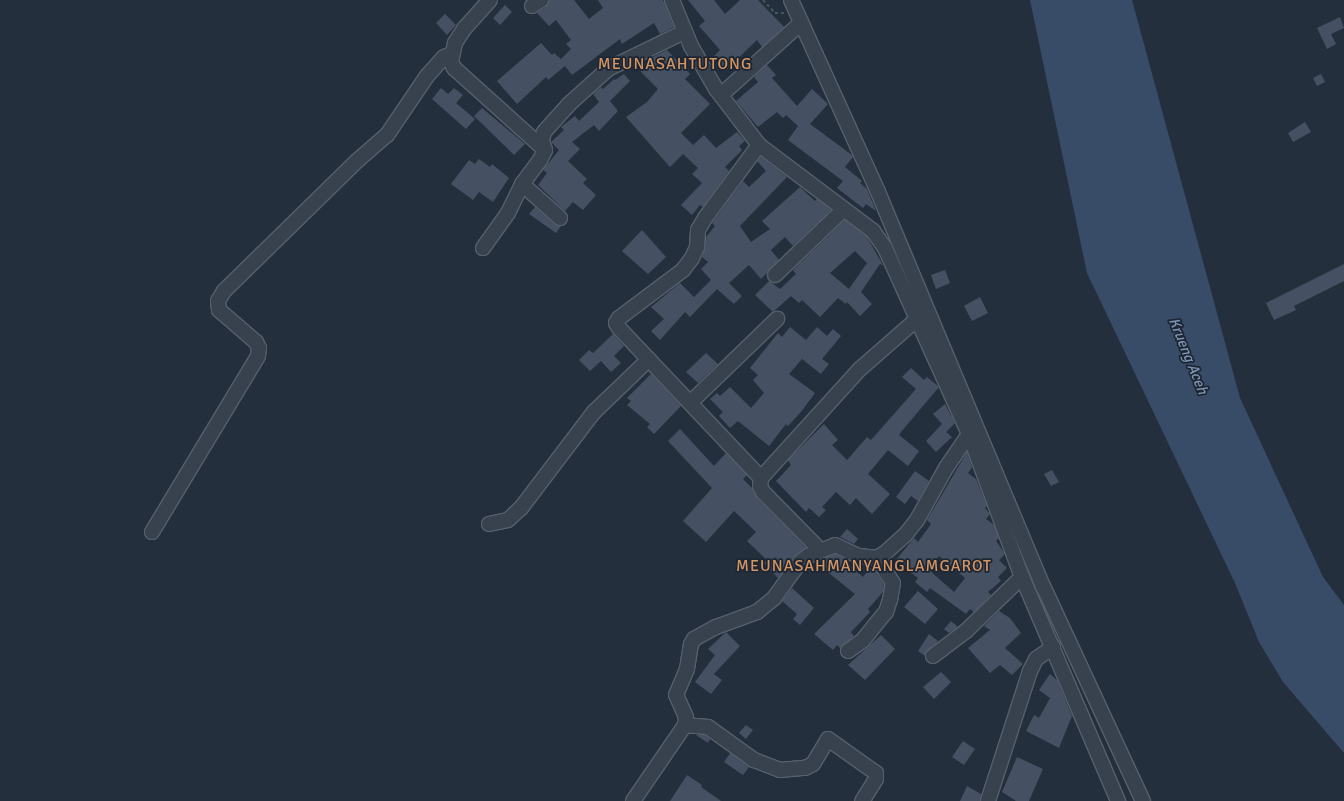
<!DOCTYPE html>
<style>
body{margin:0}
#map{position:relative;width:1344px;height:801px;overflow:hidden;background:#242f3e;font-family:Signika,sans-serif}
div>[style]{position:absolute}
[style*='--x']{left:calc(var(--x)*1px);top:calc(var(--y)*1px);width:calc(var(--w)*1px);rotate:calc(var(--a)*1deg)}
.water>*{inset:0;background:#394c67}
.building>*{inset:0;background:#455162}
.path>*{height:2px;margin-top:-1px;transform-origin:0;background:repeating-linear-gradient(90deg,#44595c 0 3px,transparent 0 6px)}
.roads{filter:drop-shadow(1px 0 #565f6c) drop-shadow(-1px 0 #565f6c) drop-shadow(0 1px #565f6c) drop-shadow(0 -1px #565f6c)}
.minor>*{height:14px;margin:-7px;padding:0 7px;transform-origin:7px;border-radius:7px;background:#38414e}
span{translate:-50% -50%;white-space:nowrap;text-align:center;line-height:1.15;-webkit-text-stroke:3.5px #1d2633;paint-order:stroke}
.water-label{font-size:15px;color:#7c92b1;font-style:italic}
.quarter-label{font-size:16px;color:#d59563;letter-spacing:1px}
</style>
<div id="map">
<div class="water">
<i style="clip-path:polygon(1030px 0,1132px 0,1240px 398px,1323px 577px,1344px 605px,1344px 753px,1283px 682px,1259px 642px,1235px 583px,1087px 273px)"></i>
</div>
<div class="building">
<i style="clip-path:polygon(549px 0,574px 0,589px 19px,603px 8px,598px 0,663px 0,674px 27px,660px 34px,654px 23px,622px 44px,620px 39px,572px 75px,565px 66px,548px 80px,546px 77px,517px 104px,497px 81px,541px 43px,552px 55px,554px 53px,561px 59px,571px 49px,566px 44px,571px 40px,556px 20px,549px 26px,537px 13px,546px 7px)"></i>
<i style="clip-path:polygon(688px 0,714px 0,725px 14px,740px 0,758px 0,784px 27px,762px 47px,757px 40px,726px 70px,713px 57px,720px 50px,699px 26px,705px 21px)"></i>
<i style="clip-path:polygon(505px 5px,512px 12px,500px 25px,493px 18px)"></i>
<i style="clip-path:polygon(445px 14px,456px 25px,447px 35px,436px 23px)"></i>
<i style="clip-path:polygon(1340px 17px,1344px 28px,1331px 34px,1336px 44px,1327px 49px,1317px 28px)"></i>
<i style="clip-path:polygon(667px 50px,690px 74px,685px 79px,710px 104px,681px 133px,693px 145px,704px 135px,716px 148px,737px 132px,745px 141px,739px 146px,742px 150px,725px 167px,729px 171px,703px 207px,700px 205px,692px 215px,681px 205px,702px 183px,692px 174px,698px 168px,683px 154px,670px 167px,626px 117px,647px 102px,658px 89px,639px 70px,653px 57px)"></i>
<i style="clip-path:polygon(767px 65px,776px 75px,772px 78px,797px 106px,812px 89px,828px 104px,810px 124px,852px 155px,853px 157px,845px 167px,862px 181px,860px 183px,867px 189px,876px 211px,866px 204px,863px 208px,837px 188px,843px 181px,788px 140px,798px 126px,786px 115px,783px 118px,777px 112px,758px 127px,736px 101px,758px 82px,754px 77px)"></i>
<i style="clip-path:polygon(624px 74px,630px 81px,610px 101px,618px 111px,599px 131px,594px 125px,572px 142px,580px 149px,568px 161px,587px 179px,583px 183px,596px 195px,583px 210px,573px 202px,565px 211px,538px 185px,547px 173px,543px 170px,559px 150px,551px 142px,564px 130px,561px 127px,575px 116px,579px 121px,599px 102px,593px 94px,601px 87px,603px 89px,614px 79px,615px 80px)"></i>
<i style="clip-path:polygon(1321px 74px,1325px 82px,1317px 86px,1313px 78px)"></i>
<i style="clip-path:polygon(441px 88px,448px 94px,454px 88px,463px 95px,456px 103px,475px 119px,466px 129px,432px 99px)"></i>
<i style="clip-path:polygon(482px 108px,525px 144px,514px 155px,474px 116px)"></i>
<i style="clip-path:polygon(1305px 122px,1311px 132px,1293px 142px,1288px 133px)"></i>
<i style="clip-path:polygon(761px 157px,787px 177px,740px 226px,751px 242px,770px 229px,762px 221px,800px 187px,815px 201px,817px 199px,831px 210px,793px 246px,785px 237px,771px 250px,779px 260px,761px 279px,749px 265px,729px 283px,742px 296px,734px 304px,717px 289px,690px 317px,685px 312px,660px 340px,651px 331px,664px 319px,651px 307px,680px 283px,694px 297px,711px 280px,701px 269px,708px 262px,702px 257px,706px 237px,715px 226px,712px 223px,743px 181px,749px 187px,766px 171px,757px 161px)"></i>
<i style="clip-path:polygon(479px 159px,490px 167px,492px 164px,509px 178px,493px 202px,479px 192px,473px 200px,451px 184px,469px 160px,475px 164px)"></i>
<i style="clip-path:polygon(535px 207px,554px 224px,561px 226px,556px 233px,529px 214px)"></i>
<i style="clip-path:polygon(evenodd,845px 220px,867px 237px,883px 265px,880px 264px,861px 292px,872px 304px,860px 316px,847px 302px,846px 304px,838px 298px,820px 317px,802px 300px,799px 303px,791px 296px,773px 312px,755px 295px,769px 281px,780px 289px,796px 274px,793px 270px,845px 220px,855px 251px,867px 263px,849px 289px,830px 273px,855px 251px)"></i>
<i style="clip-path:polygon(642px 230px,666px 257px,648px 274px,622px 251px)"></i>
<i style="clip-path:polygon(1344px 264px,1344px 281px,1294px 306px,1296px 310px,1274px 320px,1266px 303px)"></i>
<i style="clip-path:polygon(945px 270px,950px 283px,936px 289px,931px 275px)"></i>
<i style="clip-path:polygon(980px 297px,988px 313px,972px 321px,964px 306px)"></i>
<i style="clip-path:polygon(790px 327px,806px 340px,817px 327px,827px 336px,833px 329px,841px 336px,822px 359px,829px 364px,821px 374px,802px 359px,789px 374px,815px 393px,801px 412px,788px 426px,786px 424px,769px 446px,738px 421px,730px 428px,719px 416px,723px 412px,710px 399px,717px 393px,720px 396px,730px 387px,751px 408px,764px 393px,753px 380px,758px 375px,750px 368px,778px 333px,782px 337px)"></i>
<i style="clip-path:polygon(613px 334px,624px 346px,614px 356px,621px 363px,611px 372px,601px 361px,590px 371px,579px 360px,589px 350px,593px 353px)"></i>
<i style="clip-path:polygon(706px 353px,718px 364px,698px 383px,686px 372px)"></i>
<i style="clip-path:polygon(911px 368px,924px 380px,927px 377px,939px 387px,901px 432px,899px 435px,919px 451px,908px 466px,888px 450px,868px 474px,890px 494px,872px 514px,856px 498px,850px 505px,836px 492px,822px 507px,826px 510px,819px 517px,809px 508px,806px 512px,776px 481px,791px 465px,788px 460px,824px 424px,838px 440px,832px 445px,847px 460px,867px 437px,871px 440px,916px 389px,902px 377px)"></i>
<i style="clip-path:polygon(651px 374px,681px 406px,654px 434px,647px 427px,650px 424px,627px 405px,631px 401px,627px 398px)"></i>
<i style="clip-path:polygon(945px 404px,955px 423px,946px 432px,952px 437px,936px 452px,926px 441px,942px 424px,933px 414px)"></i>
<i style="clip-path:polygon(680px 429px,714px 466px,726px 453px,747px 475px,743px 479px,752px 488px,757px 498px,806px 548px,793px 557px,778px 578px,764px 563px,767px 560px,747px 541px,756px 532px,734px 511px,706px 542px,683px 521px,712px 488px,668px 441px)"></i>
<i style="clip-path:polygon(evenodd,967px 452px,972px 467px,968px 473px,976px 479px,987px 506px,985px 508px,990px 514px,986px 519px,994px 525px,999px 538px,996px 541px,1005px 554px,999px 560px,1007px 568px,998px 577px,1001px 581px,988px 592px,991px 595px,974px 612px,970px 609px,966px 614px,930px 588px,927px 592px,915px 582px,918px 578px,895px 561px,914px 538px,918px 542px,931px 524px,927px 520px,967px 452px,939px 556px,965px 578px,954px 592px,929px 570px,939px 556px)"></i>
<i style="clip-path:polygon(1052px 470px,1059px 482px,1051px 486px,1044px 474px)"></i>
<i style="clip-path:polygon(915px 471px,929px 481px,918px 501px,911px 496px,905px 504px,896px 497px)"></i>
<i style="clip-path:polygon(847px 529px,858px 539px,854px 544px,840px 537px)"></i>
<i style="clip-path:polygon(835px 554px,850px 561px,848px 564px,863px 577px,870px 568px,875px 571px,884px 585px,883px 592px,868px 609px,870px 612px,851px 632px,854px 636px,840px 648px,837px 645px,833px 650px,814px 634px,855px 594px,820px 566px,827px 557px)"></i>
<i style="clip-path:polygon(792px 588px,814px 608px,800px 625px,793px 619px,797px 614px,782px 601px)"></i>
<i style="clip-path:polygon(918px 591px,938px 609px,925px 624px,904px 607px)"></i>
<i style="clip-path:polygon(999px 611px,1010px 618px,1021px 633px,1005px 648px,1023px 664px,1012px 675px,1000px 665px,990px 673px,968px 648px,990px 630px,984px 626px)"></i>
<i style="clip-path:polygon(951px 621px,958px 627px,949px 633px,944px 629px)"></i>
<i style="clip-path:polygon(726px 632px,740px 646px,714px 674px,722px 680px,711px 694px,695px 682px,715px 655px,708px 649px)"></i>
<i style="clip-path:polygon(929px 634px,938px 641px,925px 656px,918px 651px)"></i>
<i style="clip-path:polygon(881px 635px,895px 649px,865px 680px,848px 665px)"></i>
<i style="clip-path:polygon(941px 672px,951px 682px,934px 699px,923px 687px)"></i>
<i style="clip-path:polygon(1050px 674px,1057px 680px,1072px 716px,1059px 748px,1026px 731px,1034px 715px,1039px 718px,1050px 698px,1039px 690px)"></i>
<i style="clip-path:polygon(746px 725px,753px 730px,746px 739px,739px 733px)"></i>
<i style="clip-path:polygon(696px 735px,705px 735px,710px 739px,708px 743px)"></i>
<i style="clip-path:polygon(963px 741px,975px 749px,964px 765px,952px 757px)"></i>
<i style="clip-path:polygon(730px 753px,749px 767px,743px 775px,724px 762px)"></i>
<i style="clip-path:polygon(1017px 757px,1043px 769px,1029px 801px,1016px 801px,1002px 792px)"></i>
<i style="clip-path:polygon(687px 775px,702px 785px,701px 787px,721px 801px,670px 801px)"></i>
<i style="clip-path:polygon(967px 786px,981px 794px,980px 801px,960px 801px)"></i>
</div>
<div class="path">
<i style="--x:763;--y:0;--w:18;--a:47"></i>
<i style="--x:775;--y:13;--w:9;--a:0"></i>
</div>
<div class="roads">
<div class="minor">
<i style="--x:490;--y:0;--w:39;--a:132"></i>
<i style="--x:464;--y:29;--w:17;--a:123"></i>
<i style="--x:455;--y:43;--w:19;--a:102"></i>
<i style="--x:451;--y:62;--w:7;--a:63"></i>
<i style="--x:454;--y:68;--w:122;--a:42"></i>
<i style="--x:672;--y:0;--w:50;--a:67.6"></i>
<i style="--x:691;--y:46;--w:50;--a:59.8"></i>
<i style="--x:716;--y:89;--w:71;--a:52.5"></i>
<i style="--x:759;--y:145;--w:143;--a:37"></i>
<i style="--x:873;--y:231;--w:21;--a:55"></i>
<i style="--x:885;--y:248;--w:204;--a:65.7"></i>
<i style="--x:969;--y:434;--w:153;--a:69.7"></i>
<i style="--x:1022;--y:577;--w:244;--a:66.8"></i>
<i style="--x:791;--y:0;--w:211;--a:65.6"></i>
<i style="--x:878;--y:192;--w:429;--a:67.3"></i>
<i style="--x:1044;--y:588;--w:235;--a:65.1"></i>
<i style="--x:532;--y:6;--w:11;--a:-34"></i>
<i style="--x:721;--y:95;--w:108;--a:-42"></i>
<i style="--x:759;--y:145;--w:91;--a:126.5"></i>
<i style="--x:705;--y:218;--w:14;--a:120"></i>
<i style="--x:698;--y:230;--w:17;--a:93"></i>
<i style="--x:697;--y:247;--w:12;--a:114"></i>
<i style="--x:692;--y:258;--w:15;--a:127"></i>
<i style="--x:683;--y:270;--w:80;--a:143.1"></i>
<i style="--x:619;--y:318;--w:6;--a:121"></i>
<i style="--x:616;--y:323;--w:6;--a:59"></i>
<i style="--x:619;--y:328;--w:207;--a:46.6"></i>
<i style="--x:761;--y:478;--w:147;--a:-47.8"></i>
<i style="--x:860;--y:369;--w:74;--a:-41.2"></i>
<i style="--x:522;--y:184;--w:51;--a:41.8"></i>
<i style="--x:483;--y:248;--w:43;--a:-54.5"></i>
<i style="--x:508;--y:213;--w:32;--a:-64"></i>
<i style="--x:522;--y:184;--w:30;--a:-53"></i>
<i style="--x:540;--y:160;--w:11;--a:-63"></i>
<i style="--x:545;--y:150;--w:10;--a:-107"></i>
<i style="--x:542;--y:140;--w:8;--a:-76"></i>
<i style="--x:544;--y:132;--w:36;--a:-48"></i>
<i style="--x:568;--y:105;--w:54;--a:-42"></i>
<i style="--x:608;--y:69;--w:85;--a:-26"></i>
<i style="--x:775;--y:275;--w:94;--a:-43.7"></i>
<i style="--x:691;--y:402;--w:120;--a:-44"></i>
<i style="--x:761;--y:478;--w:8;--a:97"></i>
<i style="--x:760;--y:486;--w:7;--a:63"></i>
<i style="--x:763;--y:492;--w:76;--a:45.5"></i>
<i style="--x:489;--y:524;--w:19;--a:-12"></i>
<i style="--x:508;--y:520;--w:18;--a:-43"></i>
<i style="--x:521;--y:508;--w:121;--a:-52.8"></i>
<i style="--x:594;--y:412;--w:76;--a:-43.9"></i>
<i style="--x:152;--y:532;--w:205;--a:-58.9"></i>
<i style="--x:258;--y:356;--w:8;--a:-83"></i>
<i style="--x:259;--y:348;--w:7;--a:-117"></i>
<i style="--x:256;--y:342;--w:49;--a:-139.1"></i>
<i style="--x:219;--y:310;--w:9;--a:-96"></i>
<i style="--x:218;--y:301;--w:12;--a:-59"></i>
<i style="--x:224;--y:291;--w:187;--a:-44.4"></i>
<i style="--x:358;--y:160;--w:38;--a:-41"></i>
<i style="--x:387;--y:135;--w:71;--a:-55.9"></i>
<i style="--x:427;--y:76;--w:25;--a:-48"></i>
<i style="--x:444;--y:57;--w:9;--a:-21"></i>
<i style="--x:848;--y:651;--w:19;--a:-36"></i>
<i style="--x:863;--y:640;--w:36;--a:-51"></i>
<i style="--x:886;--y:612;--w:13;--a:-72"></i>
<i style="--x:890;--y:600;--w:17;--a:-80"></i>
<i style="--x:893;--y:583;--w:30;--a:-123"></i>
<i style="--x:933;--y:656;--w:41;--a:-37.1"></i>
<i style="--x:966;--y:631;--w:78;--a:-44"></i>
<i style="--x:685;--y:725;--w:23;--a:5"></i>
<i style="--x:708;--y:727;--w:57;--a:35.7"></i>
<i style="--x:754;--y:760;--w:28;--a:21"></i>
<i style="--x:780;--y:770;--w:25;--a:-5"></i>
<i style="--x:805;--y:768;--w:9;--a:-27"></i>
<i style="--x:813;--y:764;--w:29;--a:-59"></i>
<i style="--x:828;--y:739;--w:59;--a:35.3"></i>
<i style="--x:876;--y:773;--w:6;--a:90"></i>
<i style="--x:876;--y:779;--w:26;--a:122"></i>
<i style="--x:633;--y:801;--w:92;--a:-55.6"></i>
<i style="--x:685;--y:725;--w:8;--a:-83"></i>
<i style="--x:686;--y:717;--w:24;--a:-114"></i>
<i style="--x:676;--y:695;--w:28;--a:-67"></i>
<i style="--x:687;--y:669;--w:25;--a:-81"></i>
<i style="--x:691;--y:644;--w:6;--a:-59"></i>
<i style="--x:694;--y:639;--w:25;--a:-29"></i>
<i style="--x:716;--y:627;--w:44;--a:-20.1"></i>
<i style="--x:757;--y:612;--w:22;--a:-39"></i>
<i style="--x:774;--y:598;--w:44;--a:-54.2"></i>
<i style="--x:800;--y:562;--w:10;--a:-37"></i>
<i style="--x:808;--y:556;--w:29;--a:-22"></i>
<i style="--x:835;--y:545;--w:26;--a:25"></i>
<i style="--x:859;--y:556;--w:18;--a:6"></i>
<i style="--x:877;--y:558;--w:9;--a:-32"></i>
<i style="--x:885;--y:553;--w:28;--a:-42"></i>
<i style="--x:906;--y:534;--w:18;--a:-52"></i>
<i style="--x:917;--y:520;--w:60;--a:-60.9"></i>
<i style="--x:946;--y:468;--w:41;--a:-55.9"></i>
<i style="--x:988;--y:801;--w:137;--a:-72.1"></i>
<i style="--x:1030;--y:671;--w:13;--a:-63"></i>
<i style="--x:1036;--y:659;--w:21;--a:-35"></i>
</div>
</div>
<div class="water-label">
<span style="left:1188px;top:356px;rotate:68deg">Krueng Aceh</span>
</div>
<div class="quarter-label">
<span style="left:675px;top:64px">MEUNASAHTUTONG</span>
<span style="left:864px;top:566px">MEUNASAHMANYANGLAMGAROT</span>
</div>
</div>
